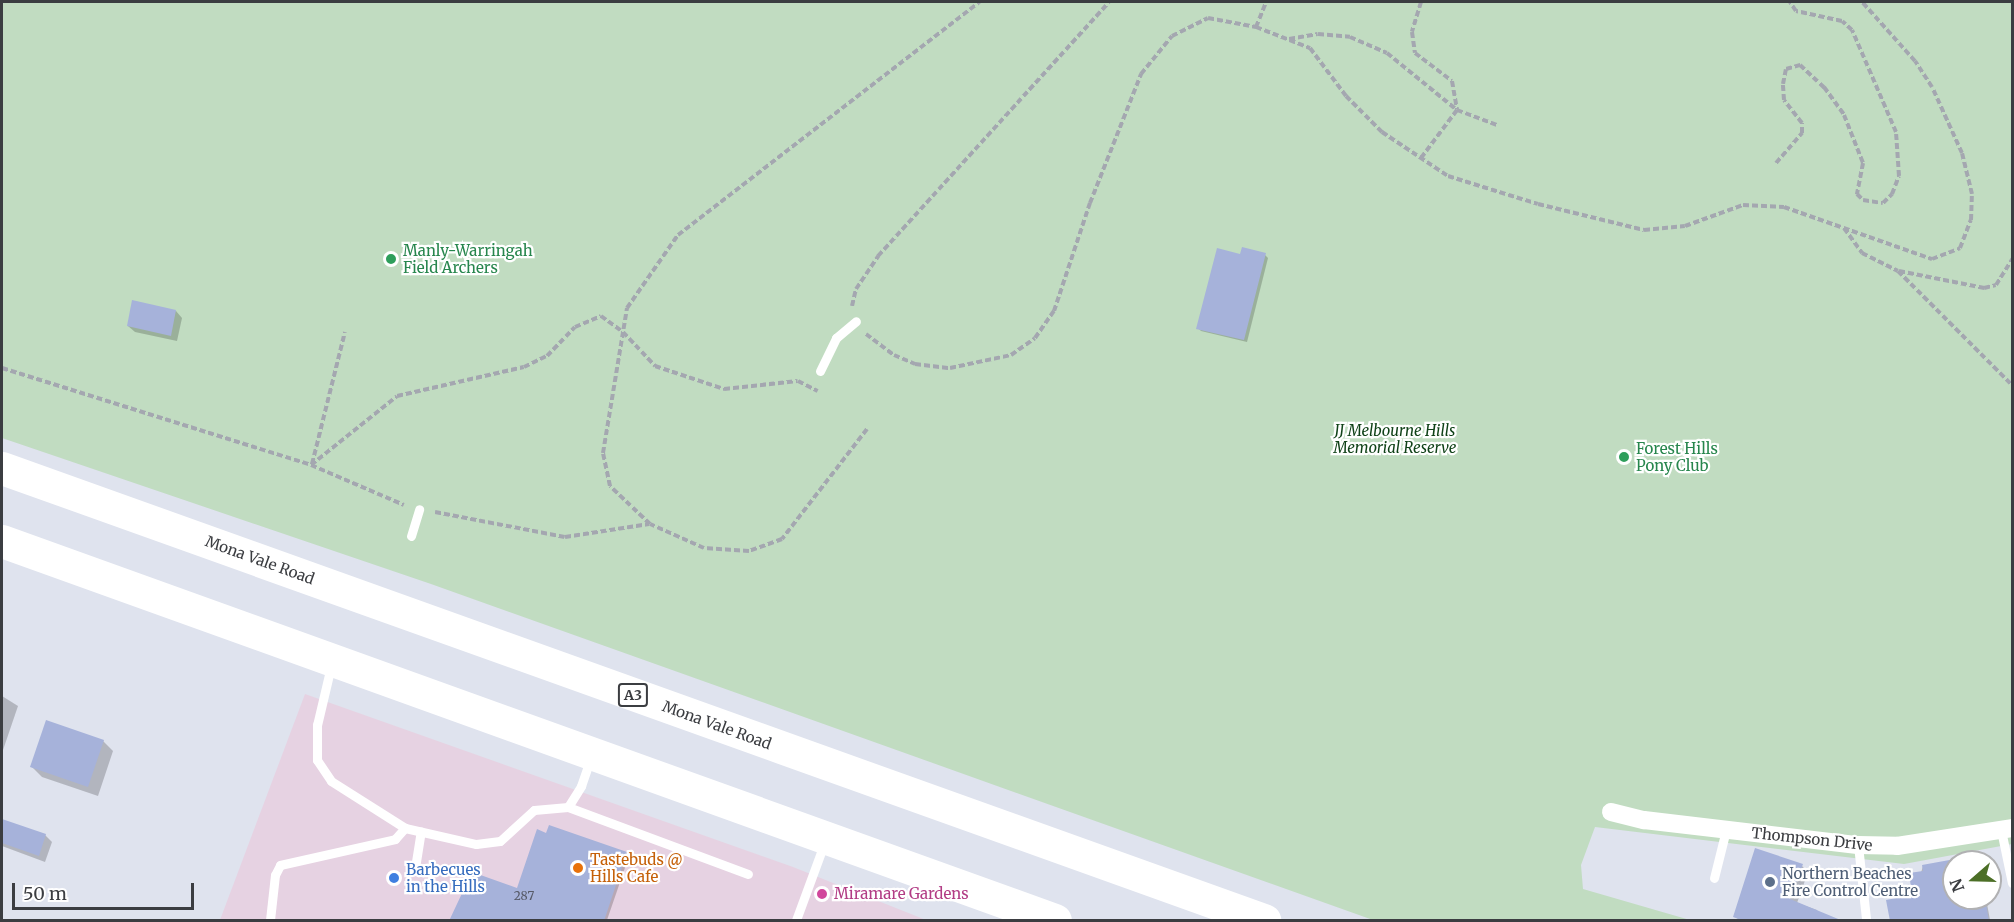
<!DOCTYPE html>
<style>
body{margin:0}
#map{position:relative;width:2014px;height:922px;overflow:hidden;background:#dfe3ee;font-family:Merriweather,serif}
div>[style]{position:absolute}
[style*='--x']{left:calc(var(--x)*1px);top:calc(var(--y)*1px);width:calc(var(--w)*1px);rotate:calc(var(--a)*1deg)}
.commercial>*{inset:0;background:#e6d2e2}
.green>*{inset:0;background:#c1dcc1}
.shadow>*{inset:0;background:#0003}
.building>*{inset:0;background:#a6b2da}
.path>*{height:4px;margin-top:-2px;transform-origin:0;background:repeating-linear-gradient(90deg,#a4a7b0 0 6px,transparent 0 9px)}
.lane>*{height:9px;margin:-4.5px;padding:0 4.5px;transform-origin:4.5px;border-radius:4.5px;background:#fff}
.street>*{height:18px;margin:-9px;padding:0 9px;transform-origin:9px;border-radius:9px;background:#fff}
.highway>*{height:33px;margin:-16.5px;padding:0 16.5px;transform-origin:16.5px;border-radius:16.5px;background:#fff}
.dots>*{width:16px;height:16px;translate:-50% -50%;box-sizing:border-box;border:3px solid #fff;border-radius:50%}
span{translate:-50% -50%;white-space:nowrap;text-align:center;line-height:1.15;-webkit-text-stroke:4.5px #fff;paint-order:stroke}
.number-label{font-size:12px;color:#565a67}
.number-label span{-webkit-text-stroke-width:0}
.shield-label span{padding:2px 4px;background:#fff;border:2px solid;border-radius:4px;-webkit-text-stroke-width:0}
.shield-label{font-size:14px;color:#3b3d41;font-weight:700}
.leisure-label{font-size:15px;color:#27864d}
.left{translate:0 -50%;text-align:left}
.park-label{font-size:15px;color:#104218;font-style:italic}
.street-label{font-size:15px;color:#3b3d41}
.food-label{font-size:15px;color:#c56008}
.shop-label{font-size:15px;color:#366cbe}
.service-label{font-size:15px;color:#4e5e75}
.hotel-label{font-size:15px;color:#b23c85}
.frame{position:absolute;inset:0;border:3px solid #3b3d41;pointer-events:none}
.north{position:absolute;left:1942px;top:850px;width:60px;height:60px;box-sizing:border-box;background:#fff;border:2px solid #b1b1b3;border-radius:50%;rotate:250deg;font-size:16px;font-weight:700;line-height:24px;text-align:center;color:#3b3d41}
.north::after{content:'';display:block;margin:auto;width:21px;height:27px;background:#4c6f27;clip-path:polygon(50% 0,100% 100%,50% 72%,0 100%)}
.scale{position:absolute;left:12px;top:883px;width:182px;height:27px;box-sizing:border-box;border:3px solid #3b3d41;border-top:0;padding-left:8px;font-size:18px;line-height:21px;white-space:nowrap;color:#3b3d41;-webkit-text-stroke:4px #fff;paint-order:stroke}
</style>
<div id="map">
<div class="commercial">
<i style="clip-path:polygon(305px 694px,793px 867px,926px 920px,220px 920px)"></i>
</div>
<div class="green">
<i style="clip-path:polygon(2px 2px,2012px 2px,2012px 844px,1904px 864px,1595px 827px,1581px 865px,1583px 889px,1690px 920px,1373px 920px,431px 584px,2px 438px)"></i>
</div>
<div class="shadow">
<i style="clip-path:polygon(1265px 255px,1268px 258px,1247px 342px,1201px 331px,1198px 328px)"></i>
<i style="clip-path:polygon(176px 311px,182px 318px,177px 341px,135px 332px,128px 326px)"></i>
<i style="clip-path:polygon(2px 696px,18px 706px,2px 753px)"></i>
<i style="clip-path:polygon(103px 741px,113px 751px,98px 796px,42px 777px,32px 767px)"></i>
<i style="clip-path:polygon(2px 820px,45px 835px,52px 842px,45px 862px,2px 846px)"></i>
<i style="clip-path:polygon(626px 853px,629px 856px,607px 920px,451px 920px,518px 890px)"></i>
<i style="clip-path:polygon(1976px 856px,1980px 862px,1954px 862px,1954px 898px,1986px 898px,1990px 920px,1892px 920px,1914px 896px,1923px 866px)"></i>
<i style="clip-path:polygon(1802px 866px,1808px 872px,1797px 903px,1817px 910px,1822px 920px,1739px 920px,1735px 916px)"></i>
</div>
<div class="building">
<i style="clip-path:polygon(1242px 247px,1266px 253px,1244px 340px,1196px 329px,1217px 248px,1240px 254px)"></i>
<i style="clip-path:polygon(132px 300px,176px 310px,171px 336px,127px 326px)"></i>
<i style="clip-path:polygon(46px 720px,104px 740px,88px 787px,30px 767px)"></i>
<i style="clip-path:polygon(2px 819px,46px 834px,39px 856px,2px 843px)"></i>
<i style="clip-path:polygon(549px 825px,627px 852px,604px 921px,449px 921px,472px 872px,517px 888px,537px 829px,546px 833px)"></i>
<i style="clip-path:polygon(1755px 848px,1803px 864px,1790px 899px,1843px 921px,1744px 921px,1733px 917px)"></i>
<i style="clip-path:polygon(1977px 855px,1978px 862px,1954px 862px,1954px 898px,1985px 898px,1989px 921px,1890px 921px,1886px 900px,1912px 895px,1909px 873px,1923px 871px,1922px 865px)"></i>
</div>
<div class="path">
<i style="--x:1421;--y:2;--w:31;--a:107"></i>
<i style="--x:1412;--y:32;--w:21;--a:82"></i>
<i style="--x:1415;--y:53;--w:46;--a:37.1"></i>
<i style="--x:1452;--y:81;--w:29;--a:80"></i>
<i style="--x:1457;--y:110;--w:43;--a:20.6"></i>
<i style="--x:1256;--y:27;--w:27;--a:-68"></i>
<i style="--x:1289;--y:39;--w:29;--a:-10"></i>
<i style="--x:1318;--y:34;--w:32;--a:5"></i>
<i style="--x:1350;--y:37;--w:40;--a:23.4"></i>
<i style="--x:1387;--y:53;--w:90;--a:39.2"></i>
<i style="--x:1457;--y:110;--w:60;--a:126.9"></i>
<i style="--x:1776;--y:163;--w:40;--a:-49"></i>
<i style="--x:1802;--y:133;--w:10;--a:-90"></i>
<i style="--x:1802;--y:123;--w:29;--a:-128"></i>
<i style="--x:1784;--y:100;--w:16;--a:-94"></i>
<i style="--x:1783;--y:84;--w:15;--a:-79"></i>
<i style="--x:1786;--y:69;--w:15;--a:-16"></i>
<i style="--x:1800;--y:65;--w:33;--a:43"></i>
<i style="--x:1824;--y:87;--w:34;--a:54"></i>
<i style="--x:1844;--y:115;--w:52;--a:68.4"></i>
<i style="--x:1863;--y:163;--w:32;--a:101"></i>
<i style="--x:1857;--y:194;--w:8;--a:45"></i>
<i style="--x:1863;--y:200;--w:20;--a:9"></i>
<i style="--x:1883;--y:203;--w:13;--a:-45"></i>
<i style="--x:1892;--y:194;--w:19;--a:-69"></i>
<i style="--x:1899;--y:176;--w:44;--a:-93.9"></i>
<i style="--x:1896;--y:132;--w:111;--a:-113.3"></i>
<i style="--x:1852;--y:30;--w:13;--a:-138"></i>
<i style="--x:1842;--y:21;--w:47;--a:-167.7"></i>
<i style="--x:1796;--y:11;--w:11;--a:-124"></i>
<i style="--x:1844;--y:228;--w:31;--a:54"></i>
<i style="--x:1862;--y:253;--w:40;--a:26.6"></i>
<i style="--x:1898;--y:271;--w:161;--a:45"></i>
<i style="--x:1899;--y:271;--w:87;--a:11.3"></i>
<i style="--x:1984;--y:288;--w:12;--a:-14"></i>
<i style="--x:1996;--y:285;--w:31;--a:-58"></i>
<i style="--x:852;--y:306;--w:17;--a:-77"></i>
<i style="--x:856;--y:289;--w:40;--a:-56"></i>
<i style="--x:878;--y:256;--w:343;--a:-47.7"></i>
<i style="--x:866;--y:334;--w:35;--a:37"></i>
<i style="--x:894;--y:355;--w:23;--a:23"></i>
<i style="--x:915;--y:364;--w:35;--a:7"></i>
<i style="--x:950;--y:368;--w:62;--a:-12"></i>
<i style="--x:1011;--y:355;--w:29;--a:-35"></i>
<i style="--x:1035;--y:338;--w:33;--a:-55"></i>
<i style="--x:1054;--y:311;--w:114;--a:-71.6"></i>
<i style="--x:1090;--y:203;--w:139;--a:-68.4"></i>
<i style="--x:1141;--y:74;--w:49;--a:-50.8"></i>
<i style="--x:1172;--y:36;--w:40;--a:-26.6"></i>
<i style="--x:1208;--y:18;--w:49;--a:10.6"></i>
<i style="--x:1256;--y:27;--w:58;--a:21.3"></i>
<i style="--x:1310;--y:48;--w:60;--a:53.1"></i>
<i style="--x:1346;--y:96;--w:51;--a:45"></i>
<i style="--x:1382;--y:132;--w:79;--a:33.7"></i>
<i style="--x:1448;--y:176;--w:94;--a:17.3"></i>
<i style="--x:1538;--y:204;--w:109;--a:13.8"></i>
<i style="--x:1644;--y:230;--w:41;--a:-5.6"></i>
<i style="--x:1685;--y:226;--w:62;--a:-19.9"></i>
<i style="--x:1743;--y:205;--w:41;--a:2.8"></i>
<i style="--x:1784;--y:207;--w:157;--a:19.4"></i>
<i style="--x:1932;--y:259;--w:30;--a:-21"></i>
<i style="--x:1960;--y:248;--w:30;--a:-69"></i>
<i style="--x:1971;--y:220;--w:26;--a:-88"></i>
<i style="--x:1972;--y:194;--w:42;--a:-103.7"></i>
<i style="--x:1962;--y:153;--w:72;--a:-114.4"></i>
<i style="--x:1932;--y:87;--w:31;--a:-123"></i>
<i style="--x:1915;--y:61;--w:79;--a:-131.9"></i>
<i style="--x:2;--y:368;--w:324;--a:17.4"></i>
<i style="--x:311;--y:465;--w:101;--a:23.3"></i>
<i style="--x:867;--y:429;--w:139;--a:127.7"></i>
<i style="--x:782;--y:539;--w:35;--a:160"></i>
<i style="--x:749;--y:551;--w:45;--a:-176.2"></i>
<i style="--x:704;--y:548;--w:59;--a:-156"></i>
<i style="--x:650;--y:524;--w:55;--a:-136.5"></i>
<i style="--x:610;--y:486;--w:34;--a:-102"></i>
<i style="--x:603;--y:453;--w:147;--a:-80.6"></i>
<i style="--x:627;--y:308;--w:89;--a:-55.1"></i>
<i style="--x:678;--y:235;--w:381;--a:-37.7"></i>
<i style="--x:312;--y:464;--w:136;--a:-76"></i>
<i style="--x:311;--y:465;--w:110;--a:-38.7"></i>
<i style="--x:397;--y:396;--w:130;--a:-12.9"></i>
<i style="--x:524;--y:367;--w:25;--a:-26"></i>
<i style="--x:547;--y:356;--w:40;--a:-46"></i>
<i style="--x:575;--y:327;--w:28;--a:-23"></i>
<i style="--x:601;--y:316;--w:27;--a:36"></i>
<i style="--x:623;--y:332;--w:47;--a:46.7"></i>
<i style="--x:655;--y:366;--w:73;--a:18.4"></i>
<i style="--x:724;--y:389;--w:74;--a:-6.2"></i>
<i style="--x:798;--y:381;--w:22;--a:27"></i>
<i style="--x:435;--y:512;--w:132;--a:10.9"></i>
<i style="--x:565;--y:537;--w:85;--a:-8.8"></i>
</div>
<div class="lane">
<i style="--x:820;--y:371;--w:37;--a:-64"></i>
<i style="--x:836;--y:338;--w:26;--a:-40"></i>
<i style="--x:411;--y:536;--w:28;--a:-73"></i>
<i style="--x:331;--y:666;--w:61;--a:103.3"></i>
<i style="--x:317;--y:725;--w:35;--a:90"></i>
<i style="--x:317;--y:760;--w:25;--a:56"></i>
<i style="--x:331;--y:781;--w:88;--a:32.4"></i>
<i style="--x:405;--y:828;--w:73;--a:12.7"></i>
<i style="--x:476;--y:844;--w:24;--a:-7"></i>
<i style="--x:500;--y:841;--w:46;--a:-42.4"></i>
<i style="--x:534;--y:810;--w:34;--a:-5"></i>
<i style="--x:568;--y:807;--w:25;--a:-58"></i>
<i style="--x:581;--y:786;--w:28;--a:-71"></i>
<i style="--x:568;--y:807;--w:192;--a:20.4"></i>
<i style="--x:2001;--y:830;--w:54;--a:78.3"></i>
<i style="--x:1858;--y:845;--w:74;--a:83.8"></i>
<i style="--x:415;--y:868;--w:37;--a:-81"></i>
<i style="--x:1714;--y:878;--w:49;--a:-76"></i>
<i style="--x:270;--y:920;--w:45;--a:-83.7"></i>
<i style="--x:275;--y:875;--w:11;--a:-63"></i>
<i style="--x:280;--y:865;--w:118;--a:-12.7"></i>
<i style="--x:395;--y:839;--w:15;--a:-48"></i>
<i style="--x:796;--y:920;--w:81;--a:-69.8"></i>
</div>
<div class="street">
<i style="--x:1611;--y:812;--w:34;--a:14"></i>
<i style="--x:1644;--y:820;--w:215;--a:6.7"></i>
<i style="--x:1858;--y:845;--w:39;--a:1"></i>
<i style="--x:1897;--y:846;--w:116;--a:-8.9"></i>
</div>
<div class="highway">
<i style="--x:2;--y:468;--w:1341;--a:19.71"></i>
<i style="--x:2;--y:541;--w:1119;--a:19.8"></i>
</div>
<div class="dots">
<i style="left:391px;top:259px;background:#2e9e5b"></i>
<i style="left:1624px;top:457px;background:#2e9e5b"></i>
<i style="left:578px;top:868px;background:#e8710a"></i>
<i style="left:394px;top:878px;background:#3f7fe0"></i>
<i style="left:1770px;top:882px;background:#5c6f8a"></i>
<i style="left:822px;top:894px;background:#d1479c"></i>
</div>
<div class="number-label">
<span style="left:524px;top:896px">287</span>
</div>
<div class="shield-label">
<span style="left:633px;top:695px">A3</span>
</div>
<div class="leisure-label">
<span class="left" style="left:403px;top:259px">Manly-Warringah<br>Field Archers</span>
<span class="left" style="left:1636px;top:457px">Forest Hills<br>Pony Club</span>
</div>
<div class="park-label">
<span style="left:1395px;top:439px">JJ Melbourne Hills<br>Memorial Reserve</span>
</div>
<div class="street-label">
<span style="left:260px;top:560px;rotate:20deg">Mona Vale Road</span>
<span style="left:717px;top:725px;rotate:20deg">Mona Vale Road</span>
<span style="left:1812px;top:839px;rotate:6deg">Thompson Drive</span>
</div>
<div class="food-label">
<span class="left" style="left:590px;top:868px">Tastebuds @<br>Hills Cafe</span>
</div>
<div class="shop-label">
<span class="left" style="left:406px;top:878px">Barbecues<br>in the Hills</span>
</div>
<div class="service-label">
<span class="left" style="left:1782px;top:882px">Northern Beaches<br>Fire Control Centre</span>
</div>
<div class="hotel-label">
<span class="left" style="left:834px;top:894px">Miramare Gardens</span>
</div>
<div class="frame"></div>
<div class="north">N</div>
<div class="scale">50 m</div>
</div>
